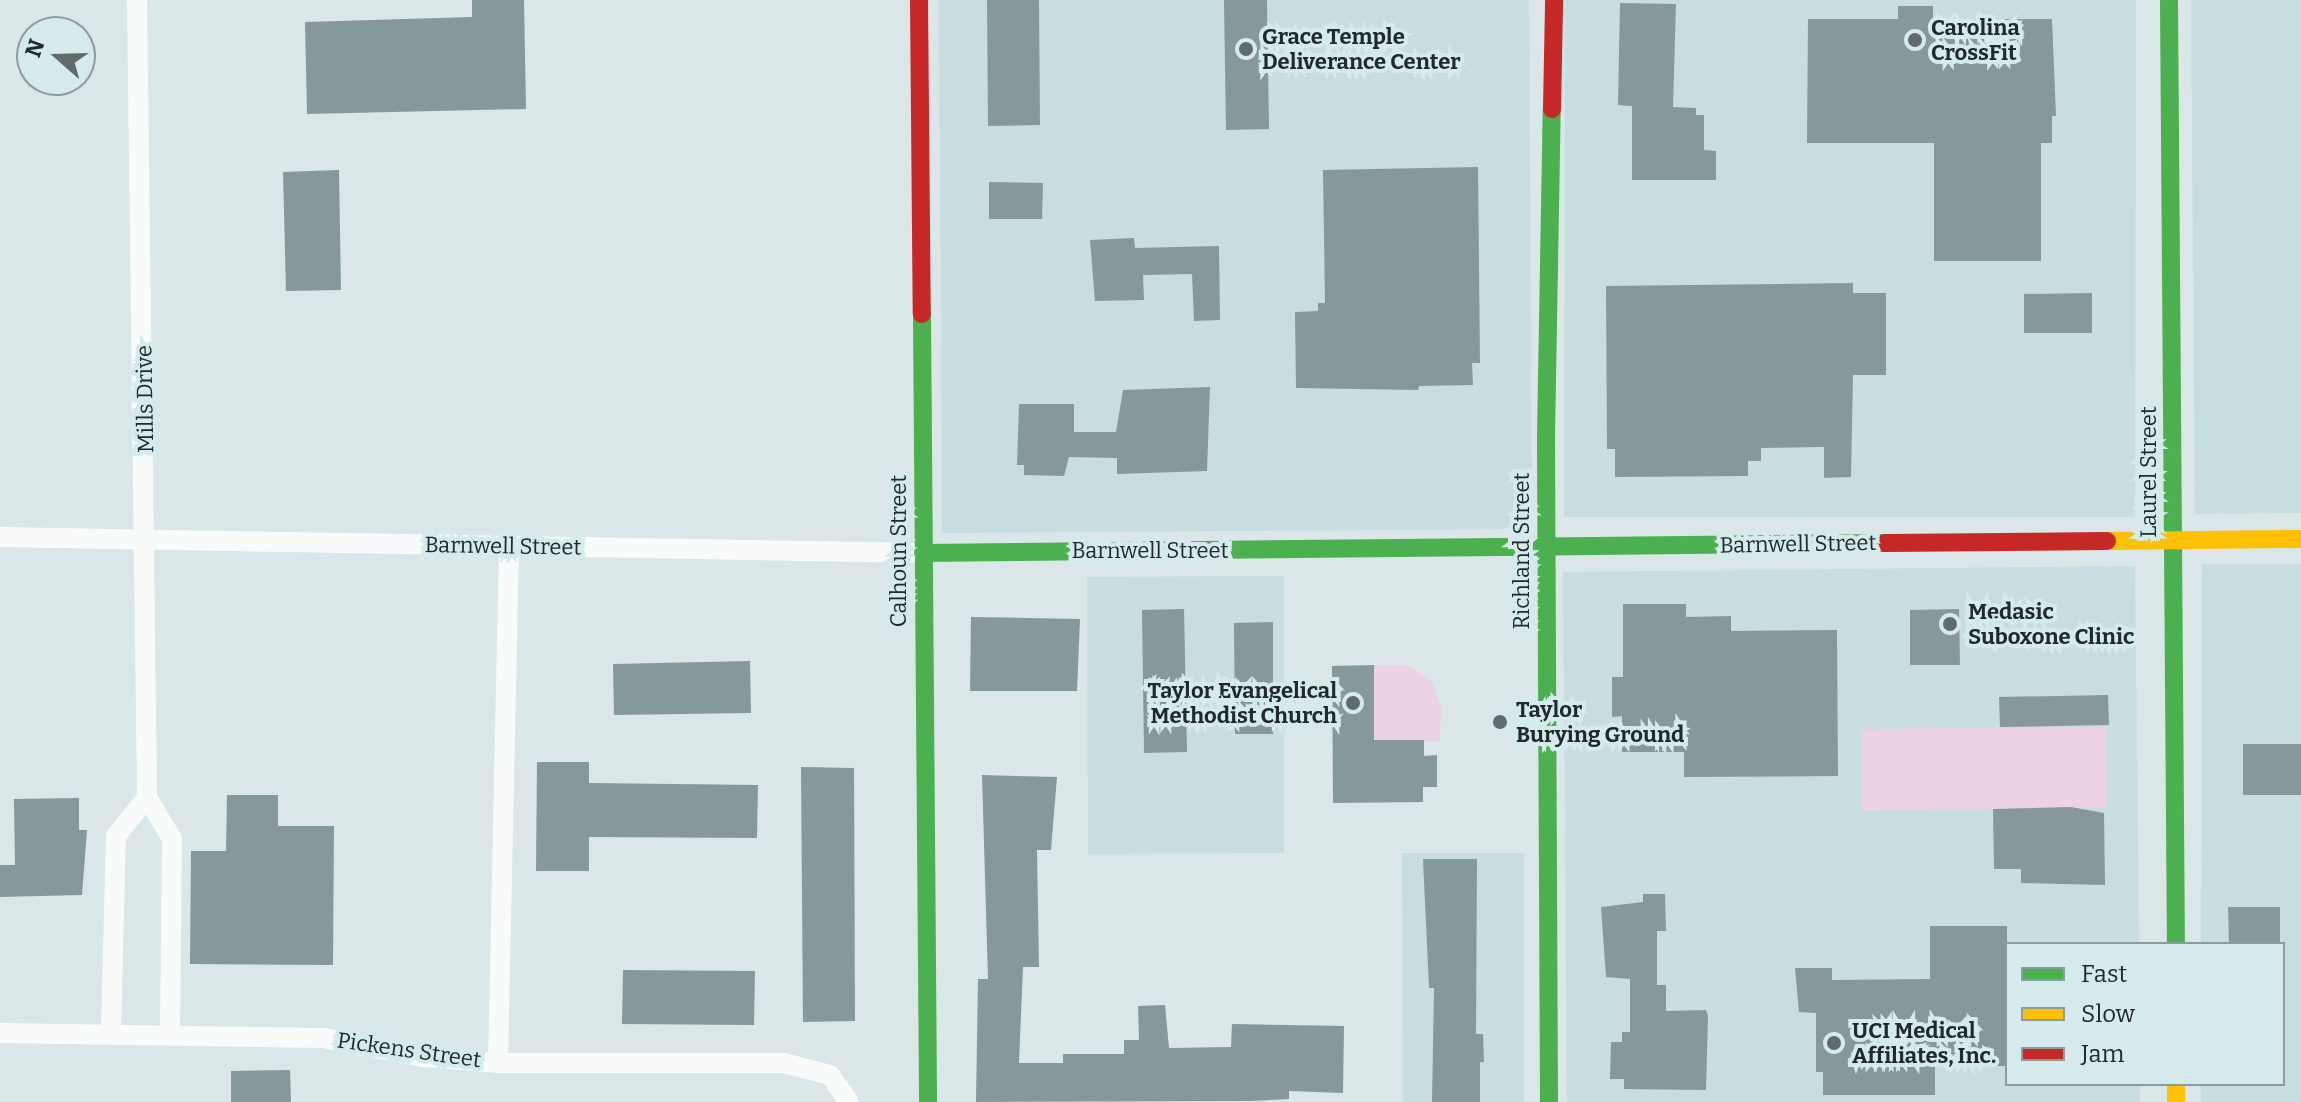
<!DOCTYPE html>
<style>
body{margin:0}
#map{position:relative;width:2301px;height:1102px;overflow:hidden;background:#dae6e7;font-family:Bitter,serif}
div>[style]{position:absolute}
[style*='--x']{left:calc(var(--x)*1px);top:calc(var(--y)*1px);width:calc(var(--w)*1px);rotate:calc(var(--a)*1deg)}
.built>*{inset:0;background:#c7dde0}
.green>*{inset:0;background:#edd1e5}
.building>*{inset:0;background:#86989b}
.street>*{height:20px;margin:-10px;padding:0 10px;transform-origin:10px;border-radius:10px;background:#f9fbfb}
.fast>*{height:18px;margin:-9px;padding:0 9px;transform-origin:9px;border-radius:9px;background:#4caf50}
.slow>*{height:18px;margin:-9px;padding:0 9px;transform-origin:9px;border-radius:9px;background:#ffc107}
.jam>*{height:18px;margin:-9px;padding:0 9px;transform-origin:9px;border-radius:9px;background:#c62828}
.dots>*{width:22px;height:22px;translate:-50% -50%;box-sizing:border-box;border:4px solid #d4eaed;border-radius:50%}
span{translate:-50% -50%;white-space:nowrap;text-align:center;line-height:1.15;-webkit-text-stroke:8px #d4eaed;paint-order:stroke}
.poi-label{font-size:22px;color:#21292a;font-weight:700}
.left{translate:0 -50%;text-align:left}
.right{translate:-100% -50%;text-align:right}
.street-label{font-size:22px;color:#21292a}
.legend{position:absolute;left:2005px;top:942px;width:280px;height:144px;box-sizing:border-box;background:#d4eaed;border:2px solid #8c9d9f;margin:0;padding:10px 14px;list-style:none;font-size:24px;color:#21292a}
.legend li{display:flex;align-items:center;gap:16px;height:40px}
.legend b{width:40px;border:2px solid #8c9d9f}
.north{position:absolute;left:16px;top:16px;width:80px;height:80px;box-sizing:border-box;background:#d4eaed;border:2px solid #8c9d9f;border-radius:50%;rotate:290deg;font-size:22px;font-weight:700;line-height:32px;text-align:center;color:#21292a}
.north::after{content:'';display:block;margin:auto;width:28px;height:36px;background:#626b6c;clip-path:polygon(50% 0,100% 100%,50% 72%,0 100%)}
</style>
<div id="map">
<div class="built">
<i style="clip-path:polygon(939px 0,1529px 0,1532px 529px,942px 533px)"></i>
<i style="clip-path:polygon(1565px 0,2136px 0,2135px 517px,1564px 517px)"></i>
<i style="clip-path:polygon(2191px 0,2301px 0,2301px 513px,2195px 514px)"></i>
<i style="clip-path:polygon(2202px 564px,2301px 564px,2301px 1102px,2201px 1102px,2201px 1084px,2283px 1084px,2283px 944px,2201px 944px)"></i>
<i style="clip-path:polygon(2135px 566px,2139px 944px,2007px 944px,2007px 1084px,2140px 1084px,2140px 1102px,1567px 1102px,1563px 572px)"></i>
<i style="clip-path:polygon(1284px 576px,1284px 853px,1088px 854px,1087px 577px)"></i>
<i style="clip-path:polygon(1402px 853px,1524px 853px,1524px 1102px,1403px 1102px)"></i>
</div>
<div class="green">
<i style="clip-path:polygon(1374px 665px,1407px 665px,1432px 681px,1441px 706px,1440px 741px,1374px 740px)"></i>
<i style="clip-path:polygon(2106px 727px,2107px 808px,1862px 810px,1861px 729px)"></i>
</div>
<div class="building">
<i style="clip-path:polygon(472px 0,524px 0,526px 109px,307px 114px,305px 22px,472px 17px)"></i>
<i style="clip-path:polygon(987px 0,1039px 0,1040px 125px,988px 126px)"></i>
<i style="clip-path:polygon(1224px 0,1267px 0,1269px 129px,1226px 130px)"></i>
<i style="clip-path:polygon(1620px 3px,1676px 4px,1673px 107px,1696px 108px,1696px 115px,1704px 115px,1704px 150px,1716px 151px,1716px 180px,1632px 180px,1632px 106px,1618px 105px)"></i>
<i style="clip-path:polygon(1898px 6px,1933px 6px,1933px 19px,2052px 19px,2056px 116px,2052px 116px,2052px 143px,2041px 143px,2041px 261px,1934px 261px,1934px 143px,1807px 143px,1808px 19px,1898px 19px)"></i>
<i style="clip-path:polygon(1478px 167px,1480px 363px,1472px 363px,1473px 385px,1419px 386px,1418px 390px,1296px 388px,1295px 312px,1318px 311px,1318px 303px,1325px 303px,1323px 170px)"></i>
<i style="clip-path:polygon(339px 170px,341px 290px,286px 291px,283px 172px)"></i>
<i style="clip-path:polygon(989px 182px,1043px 183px,1042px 219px,989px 219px)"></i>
<i style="clip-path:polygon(1134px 238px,1135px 248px,1219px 246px,1220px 320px,1194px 321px,1192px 274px,1143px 275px,1144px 300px,1095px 301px,1090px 240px)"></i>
<i style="clip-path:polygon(1853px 283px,1853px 293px,1886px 293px,1886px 375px,1853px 375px,1851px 477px,1824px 478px,1824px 447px,1761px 448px,1761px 461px,1748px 461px,1748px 476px,1615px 477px,1615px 449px,1607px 449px,1606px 286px)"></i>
<i style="clip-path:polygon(2092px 293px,2092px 333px,2024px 333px,2024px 294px)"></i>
<i style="clip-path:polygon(1210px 387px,1207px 471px,1117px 474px,1117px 458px,1069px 457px,1064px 476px,1024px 475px,1024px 465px,1017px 465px,1019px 404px,1074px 404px,1074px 432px,1116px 432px,1123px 390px)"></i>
<i style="clip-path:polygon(1623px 604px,1686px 604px,1686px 617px,1731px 616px,1731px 631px,1837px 630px,1838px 776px,1684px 777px,1684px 752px,1622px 752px,1622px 716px,1612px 717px,1612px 677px,1623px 677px)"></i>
<i style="clip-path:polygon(1184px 609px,1187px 752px,1144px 753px,1142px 610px)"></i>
<i style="clip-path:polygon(1959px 609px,1960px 665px,1910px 665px,1910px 610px)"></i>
<i style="clip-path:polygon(971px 617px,1080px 619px,1077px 691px,970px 691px)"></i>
<i style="clip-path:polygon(1273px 622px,1273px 734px,1235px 734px,1234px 623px)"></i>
<i style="clip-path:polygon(750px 661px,751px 713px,614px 715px,613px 664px)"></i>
<i style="clip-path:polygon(1374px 665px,1374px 740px,1424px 740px,1424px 756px,1437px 755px,1437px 787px,1423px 787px,1423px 802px,1333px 803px,1332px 666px)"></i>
<i style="clip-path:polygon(2108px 695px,2109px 725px,2000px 727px,1999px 697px)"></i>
<i style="clip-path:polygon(2243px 744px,2301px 744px,2301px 795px,2243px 795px)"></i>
<i style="clip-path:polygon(537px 762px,589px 762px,589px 783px,758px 785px,757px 838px,589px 837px,589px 871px,536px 871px)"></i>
<i style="clip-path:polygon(801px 767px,854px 768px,855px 1021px,803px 1022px)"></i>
<i style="clip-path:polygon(982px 775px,1057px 777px,1051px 850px,1037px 850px,1039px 967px,1023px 967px,1019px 1063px,1063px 1063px,1063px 1054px,1124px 1054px,1124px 1040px,1139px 1040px,1138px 1006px,1165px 1005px,1169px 1048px,1231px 1047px,1232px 1024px,1344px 1026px,1343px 1093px,1289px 1091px,1289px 1099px,1251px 1101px,976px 1102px,978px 979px,988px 979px)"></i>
<i style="clip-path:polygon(227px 795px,278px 795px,278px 826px,334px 826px,333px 965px,190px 964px,191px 851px,226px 851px)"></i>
<i style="clip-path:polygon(79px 798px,79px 830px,87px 830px,82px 895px,0 897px,0 865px,15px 865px,14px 799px)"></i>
<i style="clip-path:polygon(2071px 807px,2104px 813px,2105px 885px,2021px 883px,2021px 869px,1994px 869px,1993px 809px)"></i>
<i style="clip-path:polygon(1423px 859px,1477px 859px,1476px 1034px,1483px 1034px,1484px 1062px,1480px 1062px,1480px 1102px,1432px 1102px,1434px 988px,1429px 988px)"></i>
<i style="clip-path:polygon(1643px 894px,1665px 894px,1666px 931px,1657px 931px,1657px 985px,1666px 985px,1666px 1011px,1706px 1010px,1708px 1016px,1706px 1090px,1624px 1089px,1624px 1079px,1610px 1079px,1611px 1042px,1622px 1042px,1622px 1032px,1630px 1032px,1630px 979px,1606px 977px,1601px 907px,1643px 902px)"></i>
<i style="clip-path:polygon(2228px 907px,2280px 907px,2280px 944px,2229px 944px)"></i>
<i style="clip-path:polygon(1930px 926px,2007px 926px,2007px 1066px,1935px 1066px,1935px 1095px,1823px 1095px,1823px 1072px,1816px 1072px,1816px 1013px,1799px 1012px,1795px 968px,1832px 968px,1832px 980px,1930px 979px)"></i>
<i style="clip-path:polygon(623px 970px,755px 971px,754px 1025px,622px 1024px)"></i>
<i style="clip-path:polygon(290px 1070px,291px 1102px,231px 1102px,231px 1071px)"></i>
</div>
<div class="street">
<i style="--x:137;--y:0;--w:797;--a:89.28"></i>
<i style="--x:147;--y:797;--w:49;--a:59.2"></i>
<i style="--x:172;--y:839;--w:195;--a:90.6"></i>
<i style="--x:0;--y:537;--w:923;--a:0.99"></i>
<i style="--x:0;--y:1033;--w:323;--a:0.9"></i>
<i style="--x:323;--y:1038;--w:103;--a:10.7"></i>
<i style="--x:424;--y:1057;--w:74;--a:4.6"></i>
<i style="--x:498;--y:1063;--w:286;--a:0"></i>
<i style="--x:784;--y:1063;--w:48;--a:14.6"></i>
<i style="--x:830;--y:1075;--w:33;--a:55"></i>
<i style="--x:111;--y:1034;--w:198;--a:-88.6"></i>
<i style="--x:116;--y:836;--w:50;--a:-51.5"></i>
<i style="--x:498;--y:1063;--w:517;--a:-88.78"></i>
</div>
<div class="fast">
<i style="--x:2169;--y:0;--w:944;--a:89.58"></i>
<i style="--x:922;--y:314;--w:788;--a:89.56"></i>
<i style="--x:923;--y:553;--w:962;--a:-0.6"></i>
<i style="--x:1549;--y:1102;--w:665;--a:-90.26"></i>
<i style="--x:1546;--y:437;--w:328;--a:-89"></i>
</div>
<div class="slow">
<i style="--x:2107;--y:541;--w:194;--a:-0.6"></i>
<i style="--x:2176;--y:1084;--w:18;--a:90"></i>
</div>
<div class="jam">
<i style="--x:919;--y:0;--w:314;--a:89.5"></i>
<i style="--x:1552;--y:109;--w:109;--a:-88.9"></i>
<i style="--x:1885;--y:543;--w:222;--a:-0.5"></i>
</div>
<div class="dots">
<i style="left:1915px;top:40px;background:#626b6c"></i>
<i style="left:1246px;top:49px;background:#626b6c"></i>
<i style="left:1950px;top:624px;background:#626b6c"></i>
<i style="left:1353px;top:703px;background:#626b6c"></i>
<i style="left:1500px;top:722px;background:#626b6c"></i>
<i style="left:1834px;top:1043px;background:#626b6c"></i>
</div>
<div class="poi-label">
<span class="left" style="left:1931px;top:40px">Carolina<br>CrossFit</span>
<span class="left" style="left:1262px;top:49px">Grace Temple<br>Deliverance Center</span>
<span class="left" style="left:1968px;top:624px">Medasic<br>Suboxone Clinic</span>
<span class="right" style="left:1337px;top:703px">Taylor Evangelical<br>Methodist Church</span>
<span class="left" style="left:1516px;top:722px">Taylor<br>Burying Ground</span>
<span class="left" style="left:1852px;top:1043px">UCI Medical<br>Affiliates, Inc.</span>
</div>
<div class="street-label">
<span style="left:145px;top:399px;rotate:-91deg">Mills Drive</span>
<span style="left:2149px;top:472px;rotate:-90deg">Laurel Street</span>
<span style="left:1798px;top:544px;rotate:-1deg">Barnwell Street</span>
<span style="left:503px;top:546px;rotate:1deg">Barnwell Street</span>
<span style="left:899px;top:551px;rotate:-90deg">Calhoun Street</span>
<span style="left:1150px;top:551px">Barnwell Street</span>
<span style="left:1522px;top:551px;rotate:-90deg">Richland Street</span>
<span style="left:409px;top:1050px;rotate:8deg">Pickens Street</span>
</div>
<ul class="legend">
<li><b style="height:10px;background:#4caf50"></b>Fast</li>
<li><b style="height:10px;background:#ffc107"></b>Slow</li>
<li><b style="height:10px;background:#c62828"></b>Jam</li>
</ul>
<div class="north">N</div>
</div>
